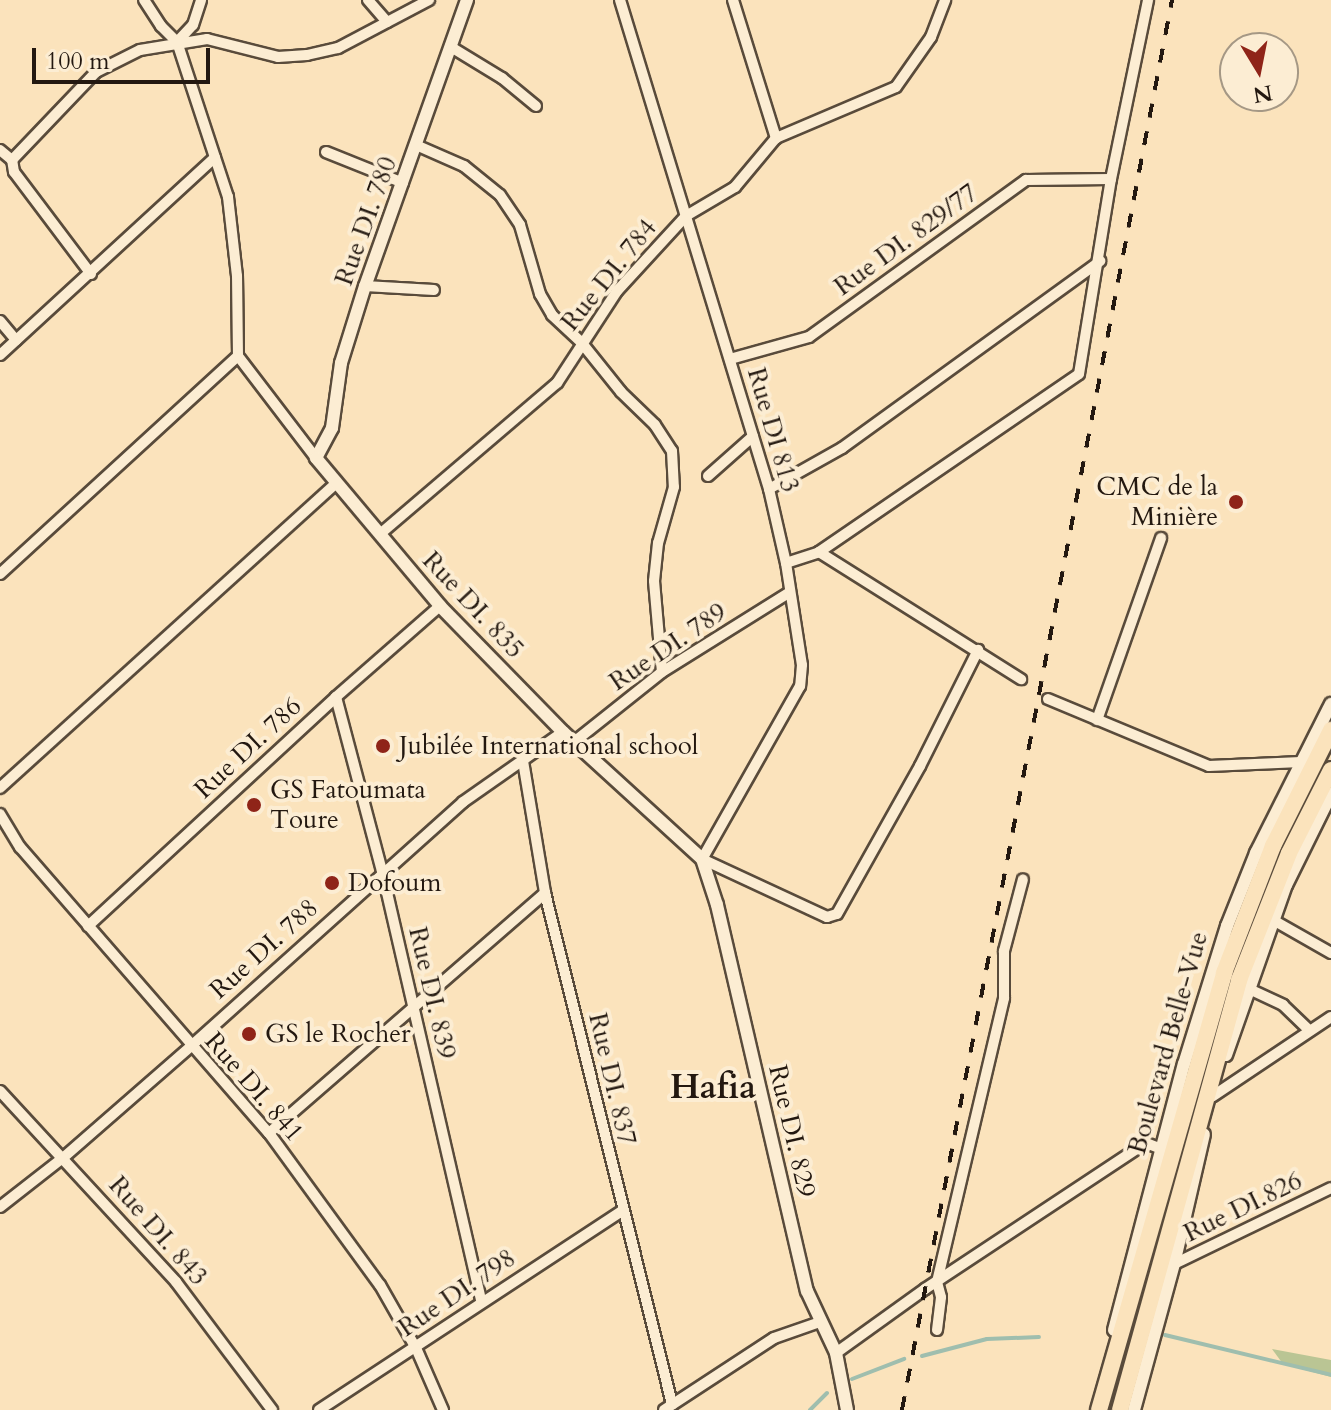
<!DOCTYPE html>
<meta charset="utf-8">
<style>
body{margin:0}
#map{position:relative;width:1331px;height:1410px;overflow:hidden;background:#fbe3bc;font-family:Cardo,serif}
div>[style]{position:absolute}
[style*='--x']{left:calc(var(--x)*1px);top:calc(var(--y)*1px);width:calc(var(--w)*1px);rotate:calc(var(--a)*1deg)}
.green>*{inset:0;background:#bac594}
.stream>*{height:4px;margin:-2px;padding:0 2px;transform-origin:2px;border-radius:2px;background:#9fbeae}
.roads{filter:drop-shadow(2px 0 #594b3b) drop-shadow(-2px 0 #594b3b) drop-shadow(0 2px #594b3b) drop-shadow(0 -2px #594b3b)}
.minor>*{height:10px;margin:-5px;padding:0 5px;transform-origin:5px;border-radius:5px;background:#fcedd3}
.tertiary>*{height:12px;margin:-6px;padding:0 6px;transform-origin:6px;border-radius:6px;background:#fcedd3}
.primary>*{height:16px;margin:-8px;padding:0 8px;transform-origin:8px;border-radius:8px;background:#fbe3bc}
.rail>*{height:4px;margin-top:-2px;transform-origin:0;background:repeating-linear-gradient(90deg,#231810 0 14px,transparent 0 28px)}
.dots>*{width:22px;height:22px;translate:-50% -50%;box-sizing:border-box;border:4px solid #fcedd3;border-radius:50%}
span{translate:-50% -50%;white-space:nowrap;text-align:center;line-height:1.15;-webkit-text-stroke:8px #fcedd3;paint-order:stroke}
.street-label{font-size:26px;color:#231810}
.poi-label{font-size:26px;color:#231810}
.right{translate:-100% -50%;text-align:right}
.left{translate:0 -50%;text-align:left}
.district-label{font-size:34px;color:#231810;font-weight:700}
.north{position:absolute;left:1219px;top:32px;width:80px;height:80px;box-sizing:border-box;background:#fcedd3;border:2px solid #a59885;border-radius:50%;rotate:170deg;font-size:22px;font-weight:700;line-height:32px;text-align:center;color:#231810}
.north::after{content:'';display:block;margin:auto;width:28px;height:36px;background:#8f2418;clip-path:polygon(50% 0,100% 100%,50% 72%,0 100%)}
.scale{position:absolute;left:32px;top:48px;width:178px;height:36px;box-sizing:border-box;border:4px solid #231810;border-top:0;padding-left:10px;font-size:24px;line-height:28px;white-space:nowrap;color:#231810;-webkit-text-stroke:6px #fcedd3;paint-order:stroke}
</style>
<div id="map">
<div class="green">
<i style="clip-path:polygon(1272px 1349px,1331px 1360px,1331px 1377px,1283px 1364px)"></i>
</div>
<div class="stream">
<i style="--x:1165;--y:1335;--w:171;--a:13.5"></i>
<i style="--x:922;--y:1356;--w:67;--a:-14.7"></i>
<i style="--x:987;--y:1339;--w:52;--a:-2.2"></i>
<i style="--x:852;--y:1379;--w:56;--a:-21"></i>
<i style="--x:810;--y:1410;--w:24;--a:-45"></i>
</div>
<div class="roads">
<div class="minor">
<i style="--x:368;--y:0;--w:29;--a:49"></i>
<i style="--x:620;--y:0;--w:511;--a:73.05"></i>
<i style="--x:769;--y:489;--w:76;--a:77.1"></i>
<i style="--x:786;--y:563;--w:103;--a:81.1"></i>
<i style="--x:802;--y:665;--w:21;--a:95"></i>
<i style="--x:800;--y:686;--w:199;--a:119.5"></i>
<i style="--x:702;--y:859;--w:138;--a:24.9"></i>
<i style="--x:827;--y:917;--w:10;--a:-17"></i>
<i style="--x:837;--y:914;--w:170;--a:-60.7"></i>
<i style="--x:920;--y:766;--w:130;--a:-63.4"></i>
<i style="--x:733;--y:0;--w:145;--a:72.7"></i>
<i style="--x:177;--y:42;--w:23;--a:-47"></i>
<i style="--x:193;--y:25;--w:26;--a:-72"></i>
<i style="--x:451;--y:47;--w:60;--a:31.3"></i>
<i style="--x:502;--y:78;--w:44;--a:39.5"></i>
<i style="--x:416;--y:145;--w:52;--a:23.6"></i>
<i style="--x:464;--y:166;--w:46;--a:38.9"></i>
<i style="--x:500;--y:195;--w:36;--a:56"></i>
<i style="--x:520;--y:225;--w:72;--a:73.8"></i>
<i style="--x:540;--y:294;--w:24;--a:60"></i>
<i style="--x:552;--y:315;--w:40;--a:43"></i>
<i style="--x:581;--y:342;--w:64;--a:51.3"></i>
<i style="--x:621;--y:392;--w:47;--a:44.1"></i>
<i style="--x:655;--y:425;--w:31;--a:57"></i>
<i style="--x:672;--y:451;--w:36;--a:87"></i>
<i style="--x:674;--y:487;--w:58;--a:105.9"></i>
<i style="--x:658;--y:543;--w:38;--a:96"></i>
<i style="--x:654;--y:581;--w:91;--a:85"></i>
<i style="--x:0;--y:150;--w:16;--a:40"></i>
<i style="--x:326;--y:152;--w:83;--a:21.9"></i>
<i style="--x:91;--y:274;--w:128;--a:-127"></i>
<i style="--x:14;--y:172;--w:12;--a:-99"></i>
<i style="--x:12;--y:160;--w:122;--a:-46.3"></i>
<i style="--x:96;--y:72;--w:49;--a:-26.6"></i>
<i style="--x:140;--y:50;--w:68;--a:-9.3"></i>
<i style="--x:207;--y:39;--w:73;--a:14.2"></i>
<i style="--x:278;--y:57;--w:29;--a:-4"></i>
<i style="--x:307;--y:55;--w:32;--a:-13"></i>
<i style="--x:338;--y:48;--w:103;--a:-27.8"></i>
<i style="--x:365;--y:286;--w:69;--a:3.3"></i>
<i style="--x:0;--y:321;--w:25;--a:50"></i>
<i style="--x:0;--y:355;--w:292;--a:-42.6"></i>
<i style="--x:238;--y:356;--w:128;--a:52.6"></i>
<i style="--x:730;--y:359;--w:82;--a:-15.6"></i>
<i style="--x:809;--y:337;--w:268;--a:-35.9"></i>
<i style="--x:1026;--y:180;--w:85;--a:-0.7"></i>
<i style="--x:708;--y:476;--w:60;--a:-41.6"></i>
<i style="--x:769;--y:489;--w:84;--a:-29.3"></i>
<i style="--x:842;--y:448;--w:319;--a:-35.9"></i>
<i style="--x:380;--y:534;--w:233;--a:-40.5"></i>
<i style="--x:557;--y:383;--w:110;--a:-56.9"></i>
<i style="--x:617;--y:291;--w:102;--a:-47.4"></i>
<i style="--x:686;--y:216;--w:57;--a:-30.6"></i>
<i style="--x:735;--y:187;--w:64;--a:-50.1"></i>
<i style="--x:776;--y:138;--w:130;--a:-23"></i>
<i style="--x:896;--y:87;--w:61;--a:-55"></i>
<i style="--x:931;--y:37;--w:40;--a:-69"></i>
<i style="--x:819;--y:552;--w:239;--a:32.2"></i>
<i style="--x:786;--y:563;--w:35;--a:-18"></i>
<i style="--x:819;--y:552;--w:315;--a:-34.4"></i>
<i style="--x:1079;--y:374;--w:198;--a:-80.7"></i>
<i style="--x:1111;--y:179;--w:183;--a:-78.3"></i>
<i style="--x:0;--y:574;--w:323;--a:-42.5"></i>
<i style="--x:238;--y:356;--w:80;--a:-90.7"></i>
<i style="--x:237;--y:276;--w:80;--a:-96.5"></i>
<i style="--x:228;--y:197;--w:163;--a:-108.2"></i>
<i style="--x:177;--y:42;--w:23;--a:-135"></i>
<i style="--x:161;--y:26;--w:31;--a:-123"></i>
<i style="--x:336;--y:697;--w:180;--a:75.2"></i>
<i style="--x:382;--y:871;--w:441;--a:77"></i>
<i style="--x:1048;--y:699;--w:174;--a:22.6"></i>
<i style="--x:1209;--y:766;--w:92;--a:-2.5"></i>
<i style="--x:1097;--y:720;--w:193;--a:-70.6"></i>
<i style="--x:574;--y:742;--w:112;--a:-38.5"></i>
<i style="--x:662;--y:672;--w:151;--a:-32"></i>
<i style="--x:523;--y:761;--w:134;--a:80.5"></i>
<i style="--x:545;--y:893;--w:527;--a:76.04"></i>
<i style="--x:0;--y:788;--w:452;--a:-42.2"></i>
<i style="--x:0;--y:814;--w:39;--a:59"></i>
<i style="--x:20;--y:847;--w:379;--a:49"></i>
<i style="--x:269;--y:1133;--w:188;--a:53.9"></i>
<i style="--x:380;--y:1285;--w:73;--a:60.3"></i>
<i style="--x:416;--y:1348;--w:68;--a:66.5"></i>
<i style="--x:1273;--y:920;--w:67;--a:29.6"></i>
<i style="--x:88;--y:926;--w:338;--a:-42.7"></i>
<i style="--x:336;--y:697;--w:138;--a:-41.2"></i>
<i style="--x:1247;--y:988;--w:40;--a:25"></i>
<i style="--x:1283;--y:1005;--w:37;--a:44"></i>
<i style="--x:0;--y:1091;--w:260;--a:47.3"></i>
<i style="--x:176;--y:1282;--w:160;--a:53.1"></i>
<i style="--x:1213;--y:1096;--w:142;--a:-33.8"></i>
<i style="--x:269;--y:1133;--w:366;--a:-41"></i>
<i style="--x:0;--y:1207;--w:81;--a:-38"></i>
<i style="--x:64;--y:1157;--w:167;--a:-41.1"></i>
<i style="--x:190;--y:1047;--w:367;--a:-41.9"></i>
<i style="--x:463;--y:802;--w:122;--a:-35"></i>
<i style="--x:1174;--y:1264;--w:174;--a:-25.8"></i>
<i style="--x:937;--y:1330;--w:33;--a:-83"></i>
<i style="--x:941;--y:1297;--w:16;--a:-105"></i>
<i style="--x:937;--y:1282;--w:292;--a:-76.7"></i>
<i style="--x:1004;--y:998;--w:47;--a:-90"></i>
<i style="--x:1004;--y:951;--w:74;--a:-75.2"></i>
<i style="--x:836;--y:1353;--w:110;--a:-35.7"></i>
<i style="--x:925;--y:1289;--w:265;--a:-33.5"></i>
<i style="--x:1146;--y:1143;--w:17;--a:21"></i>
<i style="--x:319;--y:1410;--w:361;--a:-33.3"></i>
<i style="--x:664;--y:1410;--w:131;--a:-33.2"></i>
<i style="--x:774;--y:1338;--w:49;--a:-19.2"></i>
</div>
<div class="tertiary">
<i style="--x:467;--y:0;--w:304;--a:109.6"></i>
<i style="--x:365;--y:286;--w:81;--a:107.3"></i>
<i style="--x:341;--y:363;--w:66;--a:97.9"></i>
<i style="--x:332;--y:428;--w:34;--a:118"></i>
<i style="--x:316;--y:458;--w:193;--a:50"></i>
<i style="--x:440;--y:606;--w:176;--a:45.7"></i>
<i style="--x:563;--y:732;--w:188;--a:42.4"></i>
<i style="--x:702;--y:859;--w:48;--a:71.9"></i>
<i style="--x:717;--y:905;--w:396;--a:76.9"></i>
<i style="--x:807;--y:1291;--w:68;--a:64.9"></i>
<i style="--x:836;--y:1353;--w:58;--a:79.1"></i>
<i style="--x:1226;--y:1055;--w:180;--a:-70.6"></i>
<i style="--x:1286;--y:885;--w:102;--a:-63.7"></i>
<i style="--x:1114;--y:1330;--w:275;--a:-75.3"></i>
<i style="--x:1184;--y:1064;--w:145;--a:-72.7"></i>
<i style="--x:1227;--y:926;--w:79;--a:-68.3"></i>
<i style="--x:1256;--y:853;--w:167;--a:-63.3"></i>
<i style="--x:1134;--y:1410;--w:151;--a:-74.7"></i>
<i style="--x:1174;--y:1264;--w:133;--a:-77"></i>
</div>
<div class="primary">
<i style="--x:1099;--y:1410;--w:455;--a:-74"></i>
<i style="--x:1224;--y:973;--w:136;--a:-68.9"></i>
<i style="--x:1273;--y:846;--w:130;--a:-63.4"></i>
<i style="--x:1120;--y:1410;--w:446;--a:-74.5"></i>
<i style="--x:1239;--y:980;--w:136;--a:-68.5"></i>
<i style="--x:1289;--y:853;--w:93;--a:-63.2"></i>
</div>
</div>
<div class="rail">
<i style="--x:902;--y:1410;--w:1436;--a:-79.16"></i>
</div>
<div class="dots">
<i style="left:1236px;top:502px;background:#8f2418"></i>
<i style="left:383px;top:746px;background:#8f2418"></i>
<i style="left:254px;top:805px;background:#8f2418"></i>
<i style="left:332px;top:883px;background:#8f2418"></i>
<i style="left:249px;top:1034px;background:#8f2418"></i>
</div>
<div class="street-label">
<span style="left:366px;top:221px;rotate:-70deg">Rue DI. 780</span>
<span style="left:906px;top:240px;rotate:-36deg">Rue DI. 829/77</span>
<span style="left:609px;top:275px;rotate:-51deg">Rue DI. 784</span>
<span style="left:773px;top:430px;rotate:74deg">Rue DI 813</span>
<span style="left:473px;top:605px;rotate:47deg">Rue DI. 835</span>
<span style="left:668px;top:647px;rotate:-34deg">Rue DI. 789</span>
<span style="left:248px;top:748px;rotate:-43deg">Rue DI. 786</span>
<span style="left:264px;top:949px;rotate:-42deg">Rue DI. 788</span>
<span style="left:432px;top:993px;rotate:77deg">Rue DI. 839</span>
<span style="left:1168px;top:1043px;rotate:-74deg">Boulevard Belle-Vue</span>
<span style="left:612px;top:1079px;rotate:77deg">Rue DI. 837</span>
<span style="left:254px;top:1087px;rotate:49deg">Rue DI. 841</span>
<span style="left:792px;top:1131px;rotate:77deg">Rue DI. 829</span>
<span style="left:1243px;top:1207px;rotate:-26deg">Rue DI.826</span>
<span style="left:158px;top:1231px;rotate:49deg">Rue DI. 843</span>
<span style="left:457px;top:1293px;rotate:-34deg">Rue DI. 798</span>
</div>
<div class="poi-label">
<span class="right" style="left:1218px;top:502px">CMC de la<br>Minière</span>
<span class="left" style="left:399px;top:746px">Jubilée International school</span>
<span class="left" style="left:270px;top:805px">GS Fatoumata<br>Toure</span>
<span class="left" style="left:348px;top:883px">Dofoum</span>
<span class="left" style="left:265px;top:1034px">GS le Rocher</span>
</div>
<div class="district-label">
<span style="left:713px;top:1088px">Hafia</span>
</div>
<div class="north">N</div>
<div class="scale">100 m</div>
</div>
